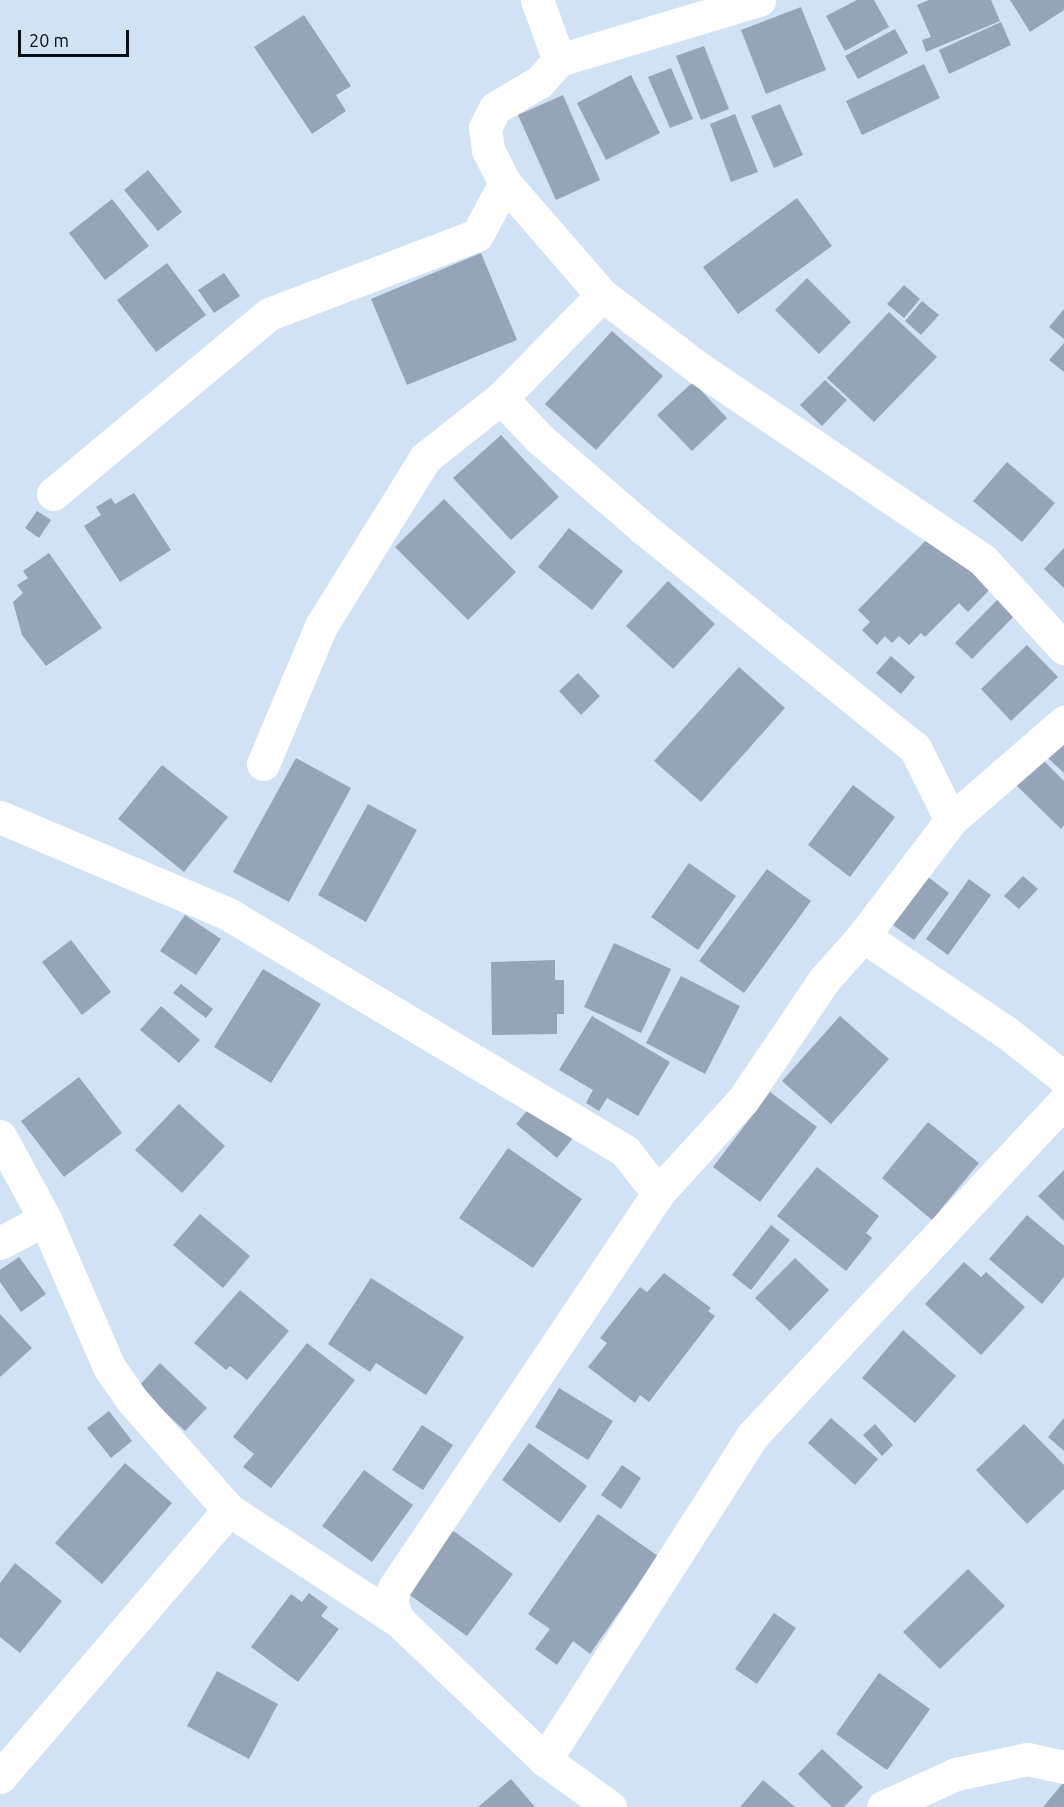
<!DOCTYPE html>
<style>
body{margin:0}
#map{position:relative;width:1064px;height:1807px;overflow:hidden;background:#d2e2f5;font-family:Ubuntu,sans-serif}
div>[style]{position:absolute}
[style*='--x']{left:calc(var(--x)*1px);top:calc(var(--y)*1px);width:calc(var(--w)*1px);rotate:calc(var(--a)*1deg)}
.building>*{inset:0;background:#95a4b6}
.minor>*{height:33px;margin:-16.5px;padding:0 16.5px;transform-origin:16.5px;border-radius:16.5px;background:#fff}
span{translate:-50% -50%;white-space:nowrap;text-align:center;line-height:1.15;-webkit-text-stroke:4.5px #d2e2f5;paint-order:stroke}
.scale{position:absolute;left:18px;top:30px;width:111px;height:27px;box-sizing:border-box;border:3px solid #090e14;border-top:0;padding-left:8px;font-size:18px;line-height:21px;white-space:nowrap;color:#090e14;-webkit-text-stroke:4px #d2e2f5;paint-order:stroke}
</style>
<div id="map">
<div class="building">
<i style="clip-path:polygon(857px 0,874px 0,889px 27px,845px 51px,826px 16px)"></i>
<i style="clip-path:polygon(929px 0,991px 0,1000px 21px,926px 52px,922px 40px,931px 37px,917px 5px)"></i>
<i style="clip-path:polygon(1010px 0,1064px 0,1064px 10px,1030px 32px)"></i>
<i style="clip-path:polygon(801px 7px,826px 70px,766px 94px,741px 30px)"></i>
<i style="clip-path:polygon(304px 15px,351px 86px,336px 95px,346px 111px,312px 134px,254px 47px)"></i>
<i style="clip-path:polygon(1001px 22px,1011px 45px,949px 74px,939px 50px)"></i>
<i style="clip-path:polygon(895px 29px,908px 53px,858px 79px,845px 56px)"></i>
<i style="clip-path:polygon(704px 46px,729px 109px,701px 120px,676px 56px)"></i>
<i style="clip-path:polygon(924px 64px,940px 98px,862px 135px,846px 101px)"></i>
<i style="clip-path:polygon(671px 68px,693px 119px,670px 128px,648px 77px)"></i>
<i style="clip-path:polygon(631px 75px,660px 133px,606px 160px,577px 103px)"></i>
<i style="clip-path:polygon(563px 95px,600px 180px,556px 200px,518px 115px)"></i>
<i style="clip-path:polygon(780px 104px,803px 155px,774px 168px,751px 116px)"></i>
<i style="clip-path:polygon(735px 114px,758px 172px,731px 182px,710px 124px)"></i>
<i style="clip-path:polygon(148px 170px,182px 212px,158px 231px,124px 190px)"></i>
<i style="clip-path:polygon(797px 198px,832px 246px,738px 314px,703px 267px)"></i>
<i style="clip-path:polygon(112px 199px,149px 246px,105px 280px,69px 233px)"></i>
<i style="clip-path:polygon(481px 253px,517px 340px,407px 385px,371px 299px)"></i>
<i style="clip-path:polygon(167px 263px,206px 315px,156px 352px,117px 300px)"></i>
<i style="clip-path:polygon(224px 273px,240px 296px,214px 313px,198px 290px)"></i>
<i style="clip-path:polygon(807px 278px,851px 322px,819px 354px,775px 310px)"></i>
<i style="clip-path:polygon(904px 285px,920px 299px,904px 318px,887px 304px)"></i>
<i style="clip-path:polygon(922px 301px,939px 315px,921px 335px,905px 321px)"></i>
<i style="clip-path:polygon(1064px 309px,1064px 339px,1049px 327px)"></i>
<i style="clip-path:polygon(889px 312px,937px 357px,874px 422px,827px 378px)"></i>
<i style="clip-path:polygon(612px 331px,663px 376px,596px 450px,545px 404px)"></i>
<i style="clip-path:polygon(1064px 343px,1064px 372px,1049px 360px)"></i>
<i style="clip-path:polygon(825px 380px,847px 400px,822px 426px,800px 405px)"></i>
<i style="clip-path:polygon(693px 382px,727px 418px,692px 451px,657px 415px)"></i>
<i style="clip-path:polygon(501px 435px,559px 497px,511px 540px,453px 478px)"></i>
<i style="clip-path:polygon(1007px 462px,1055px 503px,1022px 542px,973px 501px)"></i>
<i style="clip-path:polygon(134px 493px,171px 550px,120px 582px,84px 526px,101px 515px,96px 507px,111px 498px,115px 504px)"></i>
<i style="clip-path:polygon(444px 499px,516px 572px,468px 620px,395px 547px)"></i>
<i style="clip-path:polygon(37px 511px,51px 520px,39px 538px,25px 528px)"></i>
<i style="clip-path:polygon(569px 528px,623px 571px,592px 610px,538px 567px)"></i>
<i style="clip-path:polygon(937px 529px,995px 584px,968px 612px,959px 603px,925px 637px,921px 633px,909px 645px,899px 636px,892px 643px,885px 636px,877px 645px,862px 630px,870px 622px,858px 610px)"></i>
<i style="clip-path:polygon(1064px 548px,1064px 588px,1044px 569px)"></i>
<i style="clip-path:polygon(49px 553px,102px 628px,46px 666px,22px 635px,13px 602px,23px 593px,17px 585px,28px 578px,23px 571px)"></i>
<i style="clip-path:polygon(668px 581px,715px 624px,673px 669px,626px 626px)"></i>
<i style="clip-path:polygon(1002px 595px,1019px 611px,972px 659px,955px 643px)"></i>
<i style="clip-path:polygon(1027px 645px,1058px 677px,1011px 721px,981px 689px)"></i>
<i style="clip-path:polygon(891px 656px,915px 677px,901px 694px,876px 673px)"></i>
<i style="clip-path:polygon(739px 667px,785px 708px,701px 802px,654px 761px)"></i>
<i style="clip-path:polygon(578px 673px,600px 696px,581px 715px,559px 691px)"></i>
<i style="clip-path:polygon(1064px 740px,1064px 773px,1048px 758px)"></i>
<i style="clip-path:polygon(296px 758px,351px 788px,289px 902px,233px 872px)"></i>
<i style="clip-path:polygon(1043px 760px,1064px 781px,1064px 825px,1061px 829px,1016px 785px)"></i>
<i style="clip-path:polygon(162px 765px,228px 817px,184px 872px,118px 819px)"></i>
<i style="clip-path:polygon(853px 785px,895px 817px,850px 877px,808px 845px)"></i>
<i style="clip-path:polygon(368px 804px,417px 830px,366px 922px,318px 895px)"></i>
<i style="clip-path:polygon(689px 863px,736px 896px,698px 950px,651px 917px)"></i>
<i style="clip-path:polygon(767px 869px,811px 901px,744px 993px,699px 961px)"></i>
<i style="clip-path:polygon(1023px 876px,1038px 889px,1019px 909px,1004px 896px)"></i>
<i style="clip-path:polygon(928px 877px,949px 893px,914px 940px,893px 925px)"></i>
<i style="clip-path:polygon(969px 879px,991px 895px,948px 955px,926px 939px)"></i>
<i style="clip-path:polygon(185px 915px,221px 939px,196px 975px,160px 951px)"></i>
<i style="clip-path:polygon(71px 940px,111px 992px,82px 1015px,42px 962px)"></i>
<i style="clip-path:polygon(614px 943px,671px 969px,641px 1033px,584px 1007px)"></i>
<i style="clip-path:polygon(555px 960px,555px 980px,564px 980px,564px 1014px,557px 1014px,557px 1034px,492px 1035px,491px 962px)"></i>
<i style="clip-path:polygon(263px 969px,321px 1004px,271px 1083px,214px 1047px)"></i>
<i style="clip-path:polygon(681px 976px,740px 1006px,705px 1074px,646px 1043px)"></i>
<i style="clip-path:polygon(181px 984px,213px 1009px,206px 1018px,173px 993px)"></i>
<i style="clip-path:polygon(161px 1006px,200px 1040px,179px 1063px,140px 1030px)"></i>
<i style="clip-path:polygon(592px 1016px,670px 1062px,638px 1116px,607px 1098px,599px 1111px,586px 1103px,593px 1090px,559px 1070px)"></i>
<i style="clip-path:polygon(840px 1016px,889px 1059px,831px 1124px,782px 1081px)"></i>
<i style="clip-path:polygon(79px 1077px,122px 1133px,64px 1177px,21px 1121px)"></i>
<i style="clip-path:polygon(770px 1092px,817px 1127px,760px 1202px,713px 1167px)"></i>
<i style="clip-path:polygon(179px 1104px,225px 1146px,182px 1193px,135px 1150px)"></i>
<i style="clip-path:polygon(532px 1105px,573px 1138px,557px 1158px,516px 1124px)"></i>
<i style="clip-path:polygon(928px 1122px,979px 1163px,932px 1220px,882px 1178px)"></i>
<i style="clip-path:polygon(508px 1148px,582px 1199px,533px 1268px,459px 1218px)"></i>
<i style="clip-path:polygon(817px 1167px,879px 1216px,866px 1233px,872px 1238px,846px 1271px,777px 1216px)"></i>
<i style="clip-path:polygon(1064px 1170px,1064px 1221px,1038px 1196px)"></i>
<i style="clip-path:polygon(200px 1214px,250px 1256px,223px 1288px,173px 1245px)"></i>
<i style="clip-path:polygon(1027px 1215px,1064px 1246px,1064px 1277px,1042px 1304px,989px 1259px)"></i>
<i style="clip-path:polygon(771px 1225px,790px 1240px,751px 1290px,732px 1275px)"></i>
<i style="clip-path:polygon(19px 1257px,46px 1294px,21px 1312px,0 1282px,0 1270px)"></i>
<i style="clip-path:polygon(795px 1258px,829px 1290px,790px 1331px,755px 1298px)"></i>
<i style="clip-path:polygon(964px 1262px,981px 1277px,986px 1272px,1025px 1307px,981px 1355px,925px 1304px)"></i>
<i style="clip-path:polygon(664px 1273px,711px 1308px,708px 1311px,715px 1316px,649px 1402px,640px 1395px,635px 1403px,588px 1367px,607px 1343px,600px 1338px,640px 1287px,647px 1292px)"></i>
<i style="clip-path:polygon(371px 1278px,464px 1337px,426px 1395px,376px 1363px,370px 1372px,328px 1344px)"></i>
<i style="clip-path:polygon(240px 1290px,289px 1331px,247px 1380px,230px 1366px,226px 1370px,194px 1343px)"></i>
<i style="clip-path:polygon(0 1314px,32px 1348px,0 1377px)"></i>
<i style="clip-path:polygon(903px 1330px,956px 1376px,915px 1423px,862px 1378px)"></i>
<i style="clip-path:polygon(307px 1343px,355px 1380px,271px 1488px,243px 1467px,254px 1454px,233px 1437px)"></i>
<i style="clip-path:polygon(160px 1363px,207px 1408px,185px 1431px,138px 1387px)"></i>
<i style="clip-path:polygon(559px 1388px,613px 1421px,588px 1460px,535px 1427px)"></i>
<i style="clip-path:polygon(109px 1411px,132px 1441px,111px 1458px,87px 1428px)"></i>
<i style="clip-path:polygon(831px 1418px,878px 1459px,855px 1485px,808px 1443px)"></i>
<i style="clip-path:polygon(1064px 1418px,1064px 1451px,1048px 1437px)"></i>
<i style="clip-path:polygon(875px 1424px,893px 1445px,882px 1456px,863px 1435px)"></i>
<i style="clip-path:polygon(1024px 1424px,1064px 1465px,1064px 1489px,1027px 1524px,976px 1470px)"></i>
<i style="clip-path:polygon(422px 1425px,453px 1445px,423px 1490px,392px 1470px)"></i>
<i style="clip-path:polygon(529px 1443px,587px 1486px,560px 1523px,502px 1480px)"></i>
<i style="clip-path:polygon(125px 1463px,172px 1503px,102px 1584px,55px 1543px)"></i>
<i style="clip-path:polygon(622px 1465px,641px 1478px,621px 1509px,601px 1495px)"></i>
<i style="clip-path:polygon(364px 1470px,413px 1505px,372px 1562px,322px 1526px)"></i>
<i style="clip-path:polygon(598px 1514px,658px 1556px,590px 1654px,573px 1641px,557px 1665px,535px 1649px,550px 1629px,528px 1614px)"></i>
<i style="clip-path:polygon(452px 1530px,513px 1574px,467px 1636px,407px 1593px)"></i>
<i style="clip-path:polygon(15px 1563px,62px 1601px,20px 1653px,0 1637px,0 1583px)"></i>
<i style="clip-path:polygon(968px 1569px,1005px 1606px,940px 1669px,903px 1632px)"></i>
<i style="clip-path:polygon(309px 1593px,328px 1607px,321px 1616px,339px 1629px,298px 1682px,251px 1647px,291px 1594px,302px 1602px)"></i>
<i style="clip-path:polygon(774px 1613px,796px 1628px,757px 1684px,735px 1669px)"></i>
<i style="clip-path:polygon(217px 1671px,278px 1704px,249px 1759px,187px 1726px)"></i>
<i style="clip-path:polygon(879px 1673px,930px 1709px,887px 1770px,836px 1734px)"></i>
<i style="clip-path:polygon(822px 1749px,863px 1787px,844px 1807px,832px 1807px,798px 1774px)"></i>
<i style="clip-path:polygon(511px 1779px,535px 1807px,478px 1807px)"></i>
<i style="clip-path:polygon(763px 1780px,795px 1807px,740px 1807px)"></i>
<i style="clip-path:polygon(1064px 1782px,1064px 1807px,1043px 1807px)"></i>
</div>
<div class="minor">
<i style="--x:537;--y:0;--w:64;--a:69.9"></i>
<i style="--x:559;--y:60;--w:30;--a:132"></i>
<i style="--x:539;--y:82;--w:51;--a:149.4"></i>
<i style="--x:495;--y:108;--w:22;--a:117"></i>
<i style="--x:485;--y:128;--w:22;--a:82"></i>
<i style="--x:488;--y:150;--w:37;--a:63"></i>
<i style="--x:505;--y:183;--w:148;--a:49.1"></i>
<i style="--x:602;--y:295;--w:123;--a:37.1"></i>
<i style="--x:700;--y:369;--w:341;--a:34"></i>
<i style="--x:983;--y:560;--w:120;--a:47.4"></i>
<i style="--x:559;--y:60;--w:209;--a:-16.7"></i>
<i style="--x:602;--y:295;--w:144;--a:134.4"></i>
<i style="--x:501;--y:398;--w:57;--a:46.4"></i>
<i style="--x:540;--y:439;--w:136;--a:40.8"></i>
<i style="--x:643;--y:528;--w:350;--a:39"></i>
<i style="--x:915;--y:748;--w:80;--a:63.4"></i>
<i style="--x:53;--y:494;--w:281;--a:-39.8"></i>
<i style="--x:269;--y:314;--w:222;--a:-20.8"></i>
<i style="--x:477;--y:235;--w:59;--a:-61.7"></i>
<i style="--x:263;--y:764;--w:150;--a:-67.2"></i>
<i style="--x:321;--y:626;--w:198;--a:-58.2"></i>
<i style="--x:425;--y:458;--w:97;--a:-38.3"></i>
<i style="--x:0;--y:817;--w:248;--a:23"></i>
<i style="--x:228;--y:914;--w:462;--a:30.8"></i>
<i style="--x:625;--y:1151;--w:53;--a:51.8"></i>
<i style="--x:863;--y:936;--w:172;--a:33.9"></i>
<i style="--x:1006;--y:1032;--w:74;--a:38.4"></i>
<i style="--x:0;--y:1136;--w:94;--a:61.5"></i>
<i style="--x:45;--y:1219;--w:161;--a:66.6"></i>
<i style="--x:109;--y:1367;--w:40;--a:55.1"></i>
<i style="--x:132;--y:1400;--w:147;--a:48.6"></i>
<i style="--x:229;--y:1510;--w:202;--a:33.1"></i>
<i style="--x:0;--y:1243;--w:51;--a:-28.1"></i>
<i style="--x:545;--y:1760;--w:384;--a:-57.4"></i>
<i style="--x:752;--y:1436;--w:457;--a:-47"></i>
<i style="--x:0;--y:1777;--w:352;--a:-49.4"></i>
<i style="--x:610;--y:1807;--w:80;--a:-144.1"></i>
<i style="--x:545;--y:1760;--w:203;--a:-136.4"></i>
<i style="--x:398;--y:1620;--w:18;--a:-112"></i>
<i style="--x:391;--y:1603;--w:15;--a:-79"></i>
<i style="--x:394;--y:1588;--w:475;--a:-56.2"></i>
<i style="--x:658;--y:1193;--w:126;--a:-47.6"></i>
<i style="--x:743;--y:1100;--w:145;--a:-56"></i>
<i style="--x:824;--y:980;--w:59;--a:-48.4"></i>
<i style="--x:863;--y:936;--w:146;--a:-52.8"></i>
<i style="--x:951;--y:820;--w:150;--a:-40.9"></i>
<i style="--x:883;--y:1807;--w:80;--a:-24.3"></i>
<i style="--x:956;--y:1774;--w:73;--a:-11.9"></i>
<i style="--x:1027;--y:1759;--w:38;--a:12"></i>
</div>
<div class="scale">20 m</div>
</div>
